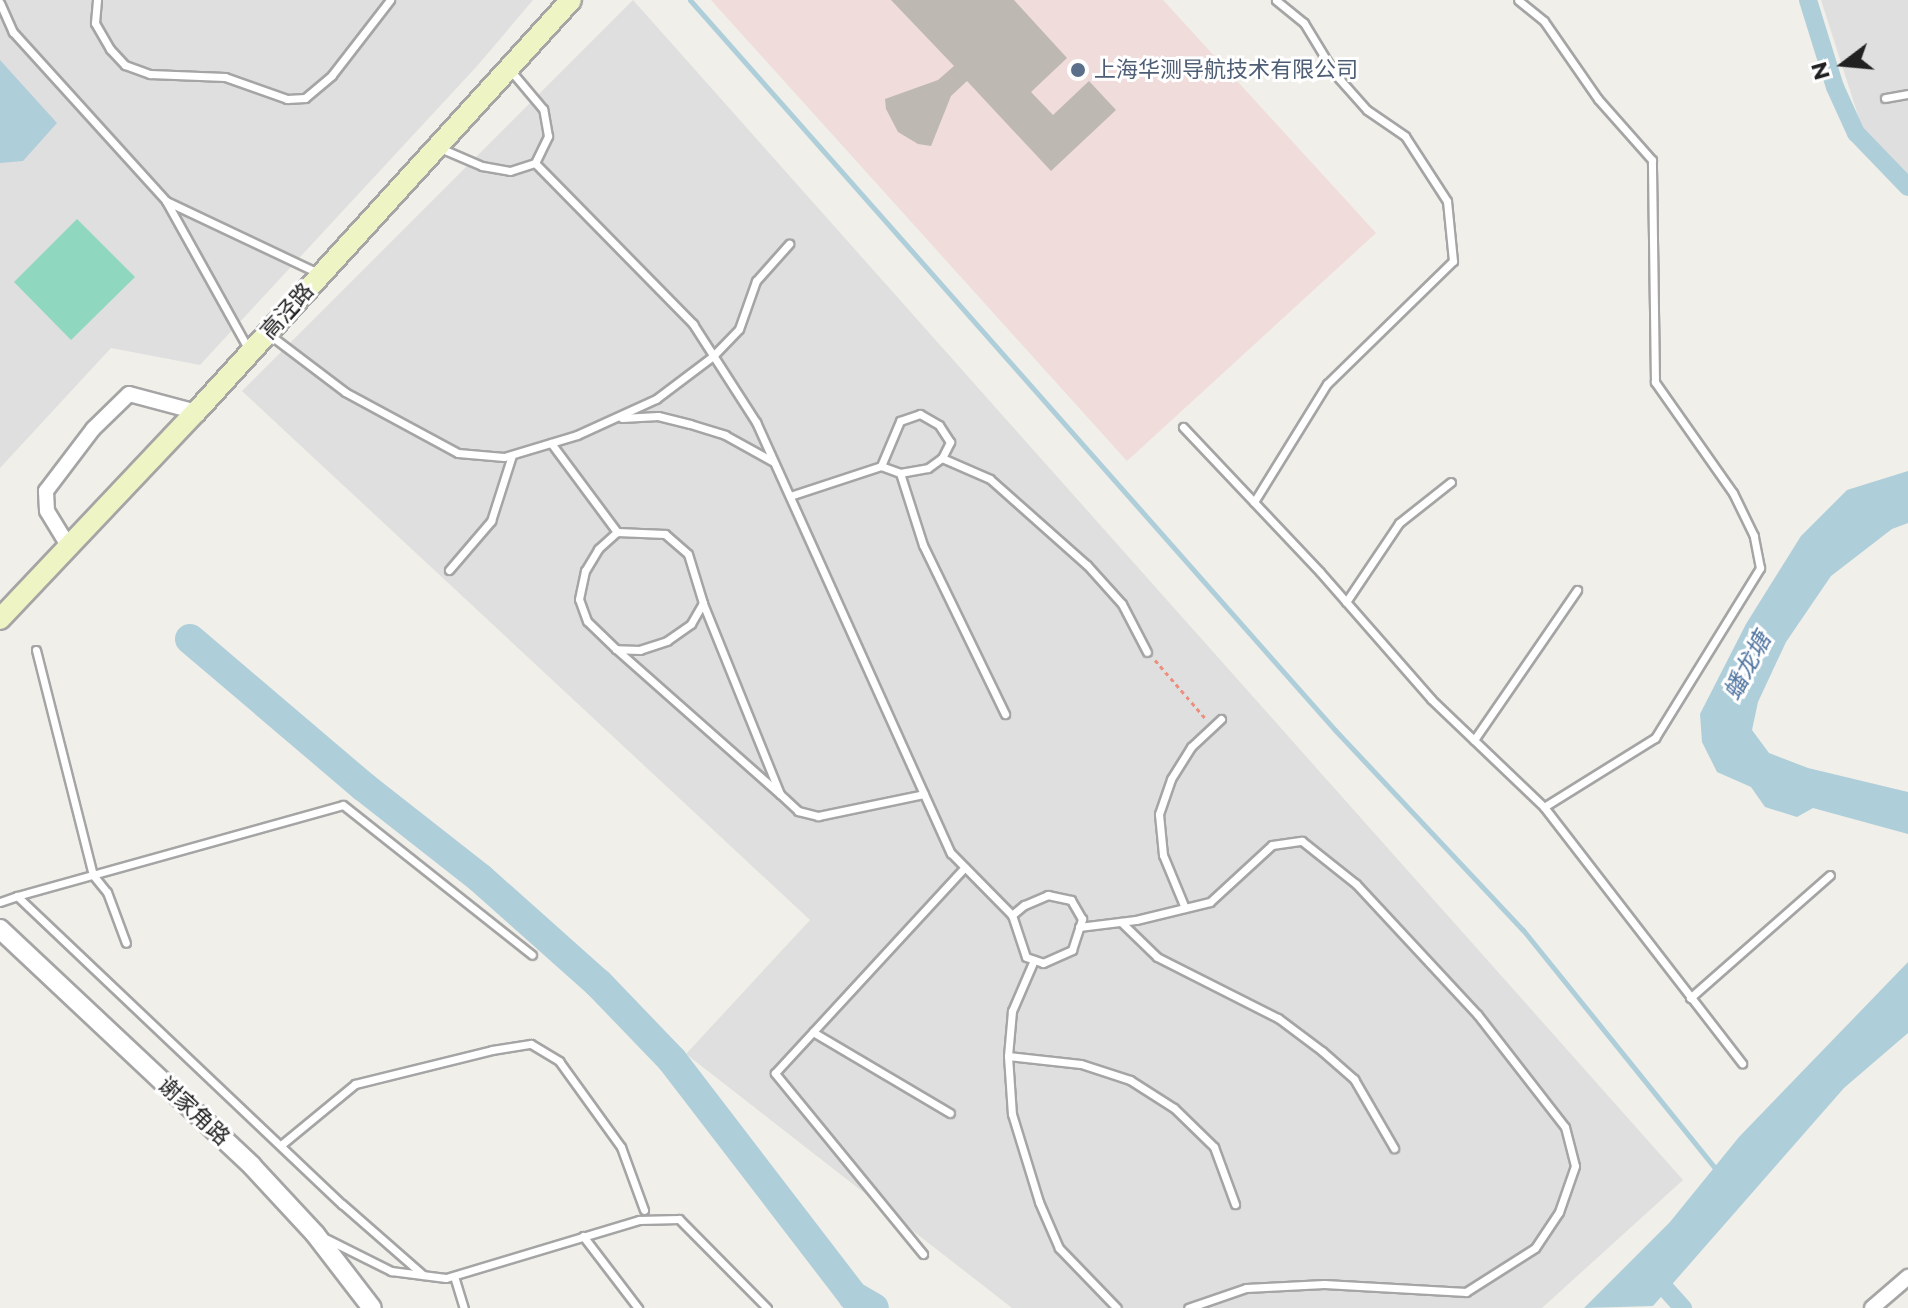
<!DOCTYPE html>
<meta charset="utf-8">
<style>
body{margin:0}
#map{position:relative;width:1908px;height:1308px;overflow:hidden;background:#f1efe9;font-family:Montserrat,"Noto Sans SC",sans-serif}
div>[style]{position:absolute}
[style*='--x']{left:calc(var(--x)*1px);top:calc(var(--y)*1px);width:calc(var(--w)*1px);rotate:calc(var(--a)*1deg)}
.residential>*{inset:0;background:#dfdfdf}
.commercial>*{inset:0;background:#efdcdb}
.pitch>*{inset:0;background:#8fd8bf}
.water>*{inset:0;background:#aeceda}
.stream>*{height:5px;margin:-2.5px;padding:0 2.5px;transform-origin:2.5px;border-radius:2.5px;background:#aeceda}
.canal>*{height:18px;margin:-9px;padding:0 9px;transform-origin:9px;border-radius:9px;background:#aeceda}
.river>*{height:30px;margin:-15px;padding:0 15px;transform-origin:15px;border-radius:15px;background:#aeceda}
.building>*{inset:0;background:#beb8b2}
.path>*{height:3px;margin-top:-1.5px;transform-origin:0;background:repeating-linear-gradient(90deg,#ed8f7e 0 4px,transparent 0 8px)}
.roads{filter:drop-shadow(2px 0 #a5a5a5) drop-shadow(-2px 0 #a5a5a5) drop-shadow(0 2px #a5a5a5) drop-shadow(0 -2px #a5a5a5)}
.service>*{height:7px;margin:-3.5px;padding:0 3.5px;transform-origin:3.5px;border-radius:3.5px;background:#fff}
.minor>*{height:14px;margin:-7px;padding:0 7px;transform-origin:7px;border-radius:7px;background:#fff}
.tertiary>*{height:18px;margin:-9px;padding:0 9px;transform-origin:9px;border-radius:9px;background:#fff}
.secondary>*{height:20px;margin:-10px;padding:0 10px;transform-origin:10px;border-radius:10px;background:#eff4c4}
.dots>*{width:22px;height:22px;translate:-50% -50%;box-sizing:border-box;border:4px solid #fff;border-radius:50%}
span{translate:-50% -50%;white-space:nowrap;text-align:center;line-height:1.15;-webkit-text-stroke:6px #fff;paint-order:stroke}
.service-label{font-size:22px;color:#4e5e75}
.left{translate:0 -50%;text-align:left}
.street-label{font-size:22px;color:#212121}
.water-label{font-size:24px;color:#5376a1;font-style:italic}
.north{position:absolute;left:1804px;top:24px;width:80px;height:80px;-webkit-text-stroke:6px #fff;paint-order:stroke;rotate:254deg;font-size:22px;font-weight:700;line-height:32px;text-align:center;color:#212121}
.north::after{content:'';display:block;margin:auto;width:28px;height:36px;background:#212121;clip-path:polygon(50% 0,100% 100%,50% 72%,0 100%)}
</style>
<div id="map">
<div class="residential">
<i style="clip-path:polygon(0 0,533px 0,478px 65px,200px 365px,111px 348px,0 468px)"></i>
<i style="clip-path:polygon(633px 0,1683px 1180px,1542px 1308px,1012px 1308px,686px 1054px,810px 920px,242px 391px)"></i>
<i style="clip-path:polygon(1821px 0,1908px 0,1908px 176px,1871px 156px)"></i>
</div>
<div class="commercial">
<i style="clip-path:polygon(711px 0,1163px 0,1376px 233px,1127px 461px)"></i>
</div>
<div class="pitch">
<i style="clip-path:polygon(77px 219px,135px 277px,71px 340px,14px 282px)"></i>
</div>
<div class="water">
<i style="clip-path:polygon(0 60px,57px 123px,23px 161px,0 163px)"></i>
<i style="clip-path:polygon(1908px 471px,1908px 523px,1892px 529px,1831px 576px,1786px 642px,1758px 702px,1752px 730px,1769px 753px,1808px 768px,1908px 792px,1908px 834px,1813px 808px,1797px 817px,1765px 807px,1751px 787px,1717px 772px,1702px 742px,1700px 714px,1746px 624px,1801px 536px,1847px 490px)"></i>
<i style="clip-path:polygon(1908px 962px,1908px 1033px,1844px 1088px,1653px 1306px,1584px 1308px,1670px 1222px,1739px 1137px)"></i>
</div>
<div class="stream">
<i style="--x:690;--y:0;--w:974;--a:48.54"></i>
<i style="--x:1335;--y:730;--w:274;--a:46.8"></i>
<i style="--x:1523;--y:930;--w:312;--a:51.1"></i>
</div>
<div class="canal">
<i style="--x:1808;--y:0;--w:91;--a:72.8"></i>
<i style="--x:1835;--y:87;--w:51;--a:65.5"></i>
<i style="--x:1856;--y:133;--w:75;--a:46.1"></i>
<i style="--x:1655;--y:1277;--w:42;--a:47.9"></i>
</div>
<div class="river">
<i style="--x:190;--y:639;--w:228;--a:40.4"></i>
<i style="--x:364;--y:787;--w:147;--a:38.1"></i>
<i style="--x:480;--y:878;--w:158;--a:41.7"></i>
<i style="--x:598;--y:983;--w:107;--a:46.1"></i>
<i style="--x:672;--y:1060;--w:297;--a:52.5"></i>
<i style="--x:853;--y:1296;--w:24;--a:30"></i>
</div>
<div class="building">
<i style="clip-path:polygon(891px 0,1014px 0,1067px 58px,1031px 92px,1053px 115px,1089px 81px,1116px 110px,1051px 171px,967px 81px,951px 96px,931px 146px,918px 144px,898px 132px,886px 109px,885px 99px,938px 80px,954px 66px)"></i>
</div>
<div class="path">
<i style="--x:1155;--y:660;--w:77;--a:49.2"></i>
</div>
<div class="roads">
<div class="service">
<i style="--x:97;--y:0;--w:23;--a:95"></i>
<i style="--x:95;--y:23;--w:30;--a:60"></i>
<i style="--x:110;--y:49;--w:22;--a:47"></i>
<i style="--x:125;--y:65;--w:27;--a:20"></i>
<i style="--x:150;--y:74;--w:75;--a:2.3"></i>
<i style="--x:225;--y:77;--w:66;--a:19.5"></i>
<i style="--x:287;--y:99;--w:18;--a:-3"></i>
<i style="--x:305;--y:98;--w:35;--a:-40"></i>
<i style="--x:332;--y:75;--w:95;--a:-52.3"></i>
<i style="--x:0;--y:3;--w:32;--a:66"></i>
<i style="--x:13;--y:32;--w:228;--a:47.8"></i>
<i style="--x:166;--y:201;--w:171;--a:60.9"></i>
<i style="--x:1885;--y:98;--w:23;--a:-10"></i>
<i style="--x:440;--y:148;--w:46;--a:23.2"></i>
<i style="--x:482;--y:166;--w:28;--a:10"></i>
<i style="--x:510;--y:171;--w:26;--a:-18"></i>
<i style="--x:535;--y:163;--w:30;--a:-64"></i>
<i style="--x:548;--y:136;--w:27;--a:-100"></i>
<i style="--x:543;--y:109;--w:50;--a:-130.1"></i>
<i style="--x:535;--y:163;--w:226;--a:45.5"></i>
<i style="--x:693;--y:324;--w:117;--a:57.3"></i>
<i style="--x:756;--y:422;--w:473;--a:65.7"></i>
<i style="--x:951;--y:853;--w:87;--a:45.5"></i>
<i style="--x:1012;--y:915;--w:44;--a:71.6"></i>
<i style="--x:1026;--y:957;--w:18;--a:19"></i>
<i style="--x:1043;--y:963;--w:32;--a:-24"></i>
<i style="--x:1072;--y:950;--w:33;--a:-72"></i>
<i style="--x:1082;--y:919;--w:22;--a:-120"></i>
<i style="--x:1071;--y:900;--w:24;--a:-168"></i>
<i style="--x:1048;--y:895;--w:26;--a:157"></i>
<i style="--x:1024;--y:905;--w:16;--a:140"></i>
<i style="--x:166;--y:201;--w:168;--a:25.3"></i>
<i style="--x:270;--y:335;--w:94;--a:37.2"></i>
<i style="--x:345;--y:392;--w:128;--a:28.4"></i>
<i style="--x:458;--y:453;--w:46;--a:5"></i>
<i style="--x:504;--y:457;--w:76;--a:-16.8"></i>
<i style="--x:577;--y:435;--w:87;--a:-24.5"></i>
<i style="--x:656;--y:399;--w:71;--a:-37"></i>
<i style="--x:713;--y:356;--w:37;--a:-46"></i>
<i style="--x:739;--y:329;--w:51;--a:-70.5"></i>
<i style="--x:756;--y:281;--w:50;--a:-48.3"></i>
<i style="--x:622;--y:418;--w:36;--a:-3"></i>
<i style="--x:658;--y:416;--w:33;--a:14"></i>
<i style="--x:690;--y:424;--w:37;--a:17"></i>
<i style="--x:725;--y:435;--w:54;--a:29"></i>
<i style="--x:1183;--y:427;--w:199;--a:46.6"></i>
<i style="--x:1320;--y:572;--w:169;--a:48.8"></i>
<i style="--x:1431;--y:699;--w:156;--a:43.7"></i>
<i style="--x:1544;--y:807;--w:131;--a:-31.9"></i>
<i style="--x:1655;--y:738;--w:200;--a:-58.3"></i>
<i style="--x:1760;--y:568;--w:33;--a:-101"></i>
<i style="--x:1754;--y:536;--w:48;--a:-116"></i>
<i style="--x:1733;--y:493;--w:136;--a:-125.1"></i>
<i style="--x:1655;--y:382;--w:222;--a:-90.8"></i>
<i style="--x:1652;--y:160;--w:81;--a:-131.5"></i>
<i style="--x:1598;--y:99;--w:95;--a:-124.7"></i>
<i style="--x:1544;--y:21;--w:33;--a:-141"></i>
<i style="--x:551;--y:443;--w:111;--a:53.4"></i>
<i style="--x:617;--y:532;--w:48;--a:2.4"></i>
<i style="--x:665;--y:534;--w:30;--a:41"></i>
<i style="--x:688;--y:554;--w:51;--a:73"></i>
<i style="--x:703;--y:603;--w:24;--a:120"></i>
<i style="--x:691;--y:624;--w:29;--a:145"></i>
<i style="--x:667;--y:641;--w:28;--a:162"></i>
<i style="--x:640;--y:650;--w:24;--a:-178"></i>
<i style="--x:616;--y:649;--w:40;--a:-136"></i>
<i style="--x:587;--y:621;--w:23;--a:-110"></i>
<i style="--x:579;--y:599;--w:29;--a:-78"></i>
<i style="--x:585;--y:571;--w:26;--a:-59"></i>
<i style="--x:598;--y:549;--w:25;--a:-42"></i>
<i style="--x:942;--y:458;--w:52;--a:23.6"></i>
<i style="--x:990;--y:479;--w:130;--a:41.6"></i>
<i style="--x:1087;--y:565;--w:52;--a:48.1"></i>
<i style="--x:1122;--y:604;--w:54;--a:62.5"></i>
<i style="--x:900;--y:473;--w:76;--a:72.3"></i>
<i style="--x:923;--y:545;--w:188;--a:64.1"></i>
<i style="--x:790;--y:496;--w:96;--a:-18.2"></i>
<i style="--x:881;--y:466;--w:20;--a:20"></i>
<i style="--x:900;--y:473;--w:28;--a:-10"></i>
<i style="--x:928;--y:468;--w:17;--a:-36"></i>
<i style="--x:942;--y:458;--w:18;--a:-63"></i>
<i style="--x:950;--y:442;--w:20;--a:-123"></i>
<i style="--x:939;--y:425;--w:22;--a:-150"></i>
<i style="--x:920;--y:414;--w:21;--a:161"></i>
<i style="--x:900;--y:421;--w:49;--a:112.9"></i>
<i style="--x:1254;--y:502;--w:139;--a:-58.3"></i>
<i style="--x:1327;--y:384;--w:176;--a:-44.3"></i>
<i style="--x:1453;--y:261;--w:60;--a:-95.7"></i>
<i style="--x:1447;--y:201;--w:77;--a:-122.9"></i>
<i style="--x:1405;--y:136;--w:46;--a:-145.6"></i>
<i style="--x:1367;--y:110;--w:48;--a:-131.6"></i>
<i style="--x:1335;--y:74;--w:60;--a:-121.3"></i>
<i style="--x:1304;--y:23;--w:36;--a:-141"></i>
<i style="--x:449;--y:570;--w:65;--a:-49.4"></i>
<i style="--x:491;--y:521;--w:69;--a:-72.3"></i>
<i style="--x:1346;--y:602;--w:95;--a:-56.1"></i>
<i style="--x:1399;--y:523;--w:66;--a:-38.3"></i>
<i style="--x:616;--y:649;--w:219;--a:41.5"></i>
<i style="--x:780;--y:794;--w:206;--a:-112"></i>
<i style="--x:36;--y:650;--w:232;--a:75.8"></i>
<i style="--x:93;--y:875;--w:22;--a:51"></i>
<i style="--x:107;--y:892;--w:54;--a:69.6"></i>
<i style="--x:1474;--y:740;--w:182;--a:-55.5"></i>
<i style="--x:780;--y:794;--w:25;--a:43"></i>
<i style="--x:798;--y:811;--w:21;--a:14"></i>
<i style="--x:818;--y:816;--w:108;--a:-11.7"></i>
<i style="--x:1544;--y:807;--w:324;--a:52.3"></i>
<i style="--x:17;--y:896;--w:338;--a:-15.6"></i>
<i style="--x:343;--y:805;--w:241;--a:38.4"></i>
<i style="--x:0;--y:902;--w:18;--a:-19"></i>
<i style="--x:17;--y:896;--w:448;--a:43.5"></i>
<i style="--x:342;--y:1204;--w:108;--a:41.2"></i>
<i style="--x:1185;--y:908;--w:57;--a:-112.5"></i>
<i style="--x:1163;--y:855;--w:41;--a:-95.6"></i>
<i style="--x:1159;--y:814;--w:37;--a:-71"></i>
<i style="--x:1171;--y:779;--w:38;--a:-58"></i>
<i style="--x:1191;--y:747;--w:41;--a:-43"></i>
<i style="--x:1121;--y:922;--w:50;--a:44.2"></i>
<i style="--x:1157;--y:957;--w:136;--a:26.8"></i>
<i style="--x:1278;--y:1018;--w:55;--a:36.9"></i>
<i style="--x:1322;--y:1051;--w:43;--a:41.2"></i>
<i style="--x:1354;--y:1079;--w:80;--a:59.9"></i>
<i style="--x:1079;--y:927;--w:57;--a:-7"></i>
<i style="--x:1136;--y:920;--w:76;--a:-13.7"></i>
<i style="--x:1210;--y:902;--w:84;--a:-42.6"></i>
<i style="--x:1272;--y:845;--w:30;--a:-8"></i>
<i style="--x:1302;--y:841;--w:69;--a:38.5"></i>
<i style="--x:1356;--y:884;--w:178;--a:47.1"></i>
<i style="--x:1477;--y:1014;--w:143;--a:52.1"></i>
<i style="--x:1565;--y:1127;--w:40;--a:75.6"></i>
<i style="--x:1575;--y:1166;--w:49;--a:109.2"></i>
<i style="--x:1559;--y:1212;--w:43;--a:123.7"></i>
<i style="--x:1535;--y:1248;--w:82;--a:147.5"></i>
<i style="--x:1466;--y:1292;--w:142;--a:-176.8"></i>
<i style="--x:1324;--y:1284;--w:78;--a:177.1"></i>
<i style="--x:1246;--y:1288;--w:61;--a:161"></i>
<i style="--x:1034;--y:960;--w:56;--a:113.3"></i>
<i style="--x:1012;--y:1011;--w:45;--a:95.1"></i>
<i style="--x:1008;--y:1056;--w:58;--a:86.1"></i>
<i style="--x:1012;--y:1114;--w:92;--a:72.9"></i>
<i style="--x:1039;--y:1202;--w:50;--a:66.5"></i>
<i style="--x:1059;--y:1248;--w:83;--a:46"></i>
<i style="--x:1690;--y:998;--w:186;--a:-41.3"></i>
<i style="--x:813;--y:1032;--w:159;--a:30.6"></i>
<i style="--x:1008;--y:1056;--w:73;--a:6.3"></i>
<i style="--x:1081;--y:1064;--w:52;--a:18.1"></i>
<i style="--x:1130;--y:1080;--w:52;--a:32.5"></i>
<i style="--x:1174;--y:1108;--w:56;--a:44.3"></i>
<i style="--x:1214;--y:1147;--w:61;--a:69.8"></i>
<i style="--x:281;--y:1145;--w:96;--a:-39.5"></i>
<i style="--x:355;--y:1084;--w:141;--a:-13.9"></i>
<i style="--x:492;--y:1050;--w:39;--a:-9"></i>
<i style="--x:531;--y:1044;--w:33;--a:31"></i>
<i style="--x:559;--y:1061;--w:106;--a:54.2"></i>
<i style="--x:621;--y:1147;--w:67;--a:69.9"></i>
<i style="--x:583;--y:1236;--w:91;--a:52.6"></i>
<i style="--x:327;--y:1239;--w:72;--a:26.6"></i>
<i style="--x:391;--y:1271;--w:55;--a:7.3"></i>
<i style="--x:446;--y:1278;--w:202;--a:-16.7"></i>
<i style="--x:639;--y:1220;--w:40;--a:-1.4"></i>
<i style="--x:679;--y:1219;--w:125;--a:45.3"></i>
<i style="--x:923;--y:1254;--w:234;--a:-129.3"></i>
<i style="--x:775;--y:1073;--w:280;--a:-47.3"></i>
<i style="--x:454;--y:1276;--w:34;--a:73"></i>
</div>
<div class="minor">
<i style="--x:69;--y:547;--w:42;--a:-121.4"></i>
<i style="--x:47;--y:511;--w:20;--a:-93"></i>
<i style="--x:46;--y:491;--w:78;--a:-52.8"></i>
<i style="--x:93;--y:429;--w:50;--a:-44.2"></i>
<i style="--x:129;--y:394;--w:69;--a:15"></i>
<i style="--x:1872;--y:1308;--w:48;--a:-40.7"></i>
</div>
<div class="tertiary">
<i style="--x:0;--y:929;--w:346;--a:43.2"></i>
<i style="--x:252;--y:1166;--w:93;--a:47.2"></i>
<i style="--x:315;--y:1234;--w:93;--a:52.4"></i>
</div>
<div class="secondary">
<i style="--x:0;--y:619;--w:285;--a:-46.6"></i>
<i style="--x:196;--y:412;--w:557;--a:-47.69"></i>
</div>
</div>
<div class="dots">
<i style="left:1078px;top:70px;background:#5c6f8a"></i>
</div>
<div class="service-label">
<span class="left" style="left:1094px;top:70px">上海华测导航技术有限公司</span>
</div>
<div class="street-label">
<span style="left:287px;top:311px;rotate:-48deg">高泾路</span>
<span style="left:194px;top:1111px;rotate:43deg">谢家角路</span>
</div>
<div class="water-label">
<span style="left:1747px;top:666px;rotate:-62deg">蟠龙塘</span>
</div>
<div class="north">N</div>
</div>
